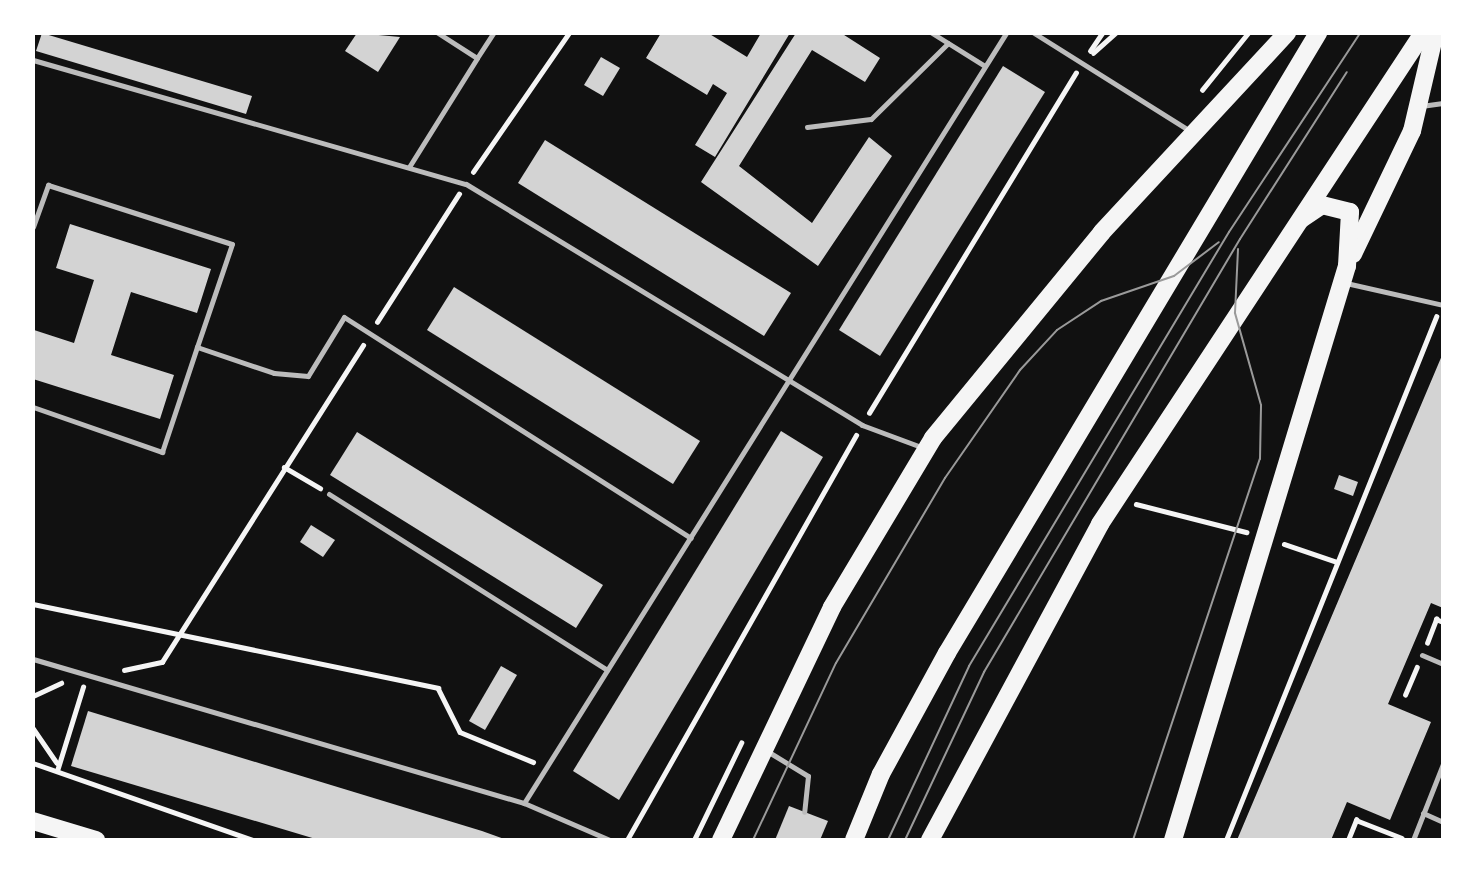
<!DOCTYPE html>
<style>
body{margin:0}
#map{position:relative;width:1476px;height:873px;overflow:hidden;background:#111;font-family:Barlow,sans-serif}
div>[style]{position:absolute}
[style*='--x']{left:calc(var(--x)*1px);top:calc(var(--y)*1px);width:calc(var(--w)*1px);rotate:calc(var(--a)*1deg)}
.building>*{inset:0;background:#d3d3d3}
.path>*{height:4.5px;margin:-2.25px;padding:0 2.25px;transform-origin:2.25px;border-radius:2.25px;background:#f5f5f5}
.service>*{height:5px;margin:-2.5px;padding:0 2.5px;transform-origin:2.5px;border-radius:2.5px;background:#bcbcbc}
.primary>*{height:18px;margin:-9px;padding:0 9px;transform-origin:9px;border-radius:9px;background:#f5f5f5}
.tram>*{height:2px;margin:-1px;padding:0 1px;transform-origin:1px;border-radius:1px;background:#9a9a9a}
span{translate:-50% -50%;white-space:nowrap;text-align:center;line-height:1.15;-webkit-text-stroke:5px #fff;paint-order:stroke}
.frame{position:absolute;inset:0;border:35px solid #fff;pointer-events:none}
</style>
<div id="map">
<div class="building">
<i style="clip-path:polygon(42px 33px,252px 96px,246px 114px,36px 51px)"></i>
<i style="clip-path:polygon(357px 33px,400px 37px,378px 72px,345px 51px)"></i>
<i style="clip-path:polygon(661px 33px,708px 33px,747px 57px,761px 33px,790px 33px,715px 157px,695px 145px,727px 93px,713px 84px,707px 95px,646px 58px)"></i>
<i style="clip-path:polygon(796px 33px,841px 33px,880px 58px,865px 82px,812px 50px,739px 166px,812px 223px,869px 137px,892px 156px,818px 266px,701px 182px)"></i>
<i style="clip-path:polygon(601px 57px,620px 68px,603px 96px,584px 85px)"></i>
<i style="clip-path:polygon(1003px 66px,1045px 92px,880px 356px,839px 330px)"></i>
<i style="clip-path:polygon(545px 140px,791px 293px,764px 336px,518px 183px)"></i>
<i style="clip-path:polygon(70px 224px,211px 269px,197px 313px,131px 292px,111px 355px,174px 375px,160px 419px,33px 379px,34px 330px,74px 343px,94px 280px,56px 268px)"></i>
<i style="clip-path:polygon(454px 287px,700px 441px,673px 484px,427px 330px)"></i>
<i style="clip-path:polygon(1443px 353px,1443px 608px,1431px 603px,1388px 704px,1431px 722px,1390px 820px,1347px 802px,1331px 840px,1237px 840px)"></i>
<i style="clip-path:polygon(781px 431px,823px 457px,619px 800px,573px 771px)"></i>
<i style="clip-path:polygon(357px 432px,603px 585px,576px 628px,330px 475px)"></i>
<i style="clip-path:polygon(1339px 475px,1358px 482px,1353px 496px,1334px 489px)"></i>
<i style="clip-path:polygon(311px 525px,335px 540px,323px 557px,300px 542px)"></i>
<i style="clip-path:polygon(501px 666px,517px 675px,485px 730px,469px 721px)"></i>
<i style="clip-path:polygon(88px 711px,482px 831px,507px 840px,319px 840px,71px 766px)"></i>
<i style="clip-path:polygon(789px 806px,828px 821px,820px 840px,775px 840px)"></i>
</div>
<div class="path">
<i style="--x:1090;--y:51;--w:22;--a:-56"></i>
<i style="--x:1093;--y:53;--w:30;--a:-42"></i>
<i style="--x:1202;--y:90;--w:73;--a:-51.1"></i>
<i style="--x:473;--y:172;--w:169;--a:-55.4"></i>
<i style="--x:377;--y:322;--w:152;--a:-57.4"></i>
<i style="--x:869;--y:413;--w:398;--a:-58.7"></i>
<i style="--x:284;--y:467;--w:42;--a:30.3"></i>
<i style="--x:1136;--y:504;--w:114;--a:14.3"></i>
<i style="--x:1284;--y:544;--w:56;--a:18.8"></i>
<i style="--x:33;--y:604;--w:414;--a:11.7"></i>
<i style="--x:438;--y:688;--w:49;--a:63.4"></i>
<i style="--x:460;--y:732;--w:79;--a:22.3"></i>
<i style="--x:1427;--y:643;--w:26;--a:-69"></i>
<i style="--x:1436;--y:619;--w:8;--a:23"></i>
<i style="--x:124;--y:670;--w:39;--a:-12"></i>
<i style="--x:162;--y:662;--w:375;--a:-57.6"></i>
<i style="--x:1405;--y:695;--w:30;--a:-67"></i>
<i style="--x:33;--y:696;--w:31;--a:-25"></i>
<i style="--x:33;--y:728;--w:42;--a:55.6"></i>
<i style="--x:33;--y:763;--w:233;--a:19.3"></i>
<i style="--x:57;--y:771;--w:88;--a:-72.8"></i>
<i style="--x:627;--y:840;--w:465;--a:-60.5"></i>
<i style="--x:694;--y:840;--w:108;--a:-64.1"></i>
<i style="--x:1226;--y:840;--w:564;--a:-68.12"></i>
<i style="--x:1348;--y:840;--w:22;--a:-68"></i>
<i style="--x:1356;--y:820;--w:49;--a:21.4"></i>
</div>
<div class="service">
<i style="--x:438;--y:33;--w:46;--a:32.7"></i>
<i style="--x:477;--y:58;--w:30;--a:-57"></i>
<i style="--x:932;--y:33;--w:62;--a:31.9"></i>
<i style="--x:1034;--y:33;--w:184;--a:32.1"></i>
<i style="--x:33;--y:60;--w:450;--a:16"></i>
<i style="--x:466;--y:184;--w:464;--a:31.3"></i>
<i style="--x:862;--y:425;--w:66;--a:20.4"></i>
<i style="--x:1421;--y:106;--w:22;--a:-8"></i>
<i style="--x:807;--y:127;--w:64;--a:-7.1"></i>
<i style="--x:871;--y:119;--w:108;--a:-44.6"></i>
<i style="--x:409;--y:167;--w:128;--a:-58"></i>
<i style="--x:33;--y:227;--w:45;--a:-70.3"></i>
<i style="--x:48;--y:185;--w:193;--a:17.8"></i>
<i style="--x:232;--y:244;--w:109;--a:108.8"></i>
<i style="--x:197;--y:347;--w:81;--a:18.7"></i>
<i style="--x:274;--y:373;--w:34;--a:5"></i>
<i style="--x:308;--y:376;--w:69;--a:-58.6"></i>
<i style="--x:344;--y:317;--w:411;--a:32.5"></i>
<i style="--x:1346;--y:283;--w:99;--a:12.8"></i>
<i style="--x:33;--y:407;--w:137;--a:19.2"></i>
<i style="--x:162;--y:452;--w:111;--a:-71.6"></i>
<i style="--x:329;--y:494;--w:329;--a:32.3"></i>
<i style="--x:1422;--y:655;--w:23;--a:23"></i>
<i style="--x:33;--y:659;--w:512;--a:16.35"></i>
<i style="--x:524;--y:803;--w:94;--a:23.3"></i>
<i style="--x:767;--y:751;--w:48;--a:31.4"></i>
<i style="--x:808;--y:776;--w:36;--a:96"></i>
<i style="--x:524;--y:803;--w:908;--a:-57.95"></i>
<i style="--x:1423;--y:813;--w:22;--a:24"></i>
<i style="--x:1413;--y:840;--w:82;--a:-68.5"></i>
</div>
<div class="primary">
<i style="--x:1353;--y:254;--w:136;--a:-64.4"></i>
<i style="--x:1412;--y:131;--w:101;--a:-76.8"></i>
<i style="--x:33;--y:821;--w:66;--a:16.8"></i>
<i style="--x:721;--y:840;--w:258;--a:-64.5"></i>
<i style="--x:832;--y:607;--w:197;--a:-59.1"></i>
<i style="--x:933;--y:438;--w:266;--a:-50.6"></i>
<i style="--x:1102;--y:232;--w:272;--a:-47.1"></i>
<i style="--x:854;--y:840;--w:71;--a:-67.8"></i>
<i style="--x:881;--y:774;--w:138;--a:-61.4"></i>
<i style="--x:947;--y:653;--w:723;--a:-59.1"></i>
<i style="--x:930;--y:840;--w:359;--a:-61.7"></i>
<i style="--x:1100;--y:524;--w:588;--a:-56.66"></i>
<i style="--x:1173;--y:840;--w:600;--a:-73.14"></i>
<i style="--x:1347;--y:266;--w:54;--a:-86.8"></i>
<i style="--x:1350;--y:212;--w:29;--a:-166"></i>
<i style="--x:1322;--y:205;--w:25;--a:146"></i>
</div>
<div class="tram">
<i style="--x:753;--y:840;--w:195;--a:-64.9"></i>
<i style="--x:836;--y:663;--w:215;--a:-59.5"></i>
<i style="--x:945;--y:478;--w:131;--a:-55.2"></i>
<i style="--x:1020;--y:370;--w:54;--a:-47.2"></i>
<i style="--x:1057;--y:330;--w:53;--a:-33.4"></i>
<i style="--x:1101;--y:301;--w:77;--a:-18.9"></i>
<i style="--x:1174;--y:276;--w:56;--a:-37.1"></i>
<i style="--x:888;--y:840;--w:192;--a:-65"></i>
<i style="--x:969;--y:666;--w:506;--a:-59.08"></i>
<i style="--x:1229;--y:232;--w:238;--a:-56.6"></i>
<i style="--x:905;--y:840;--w:186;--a:-64.8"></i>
<i style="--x:984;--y:672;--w:503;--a:-59.41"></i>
<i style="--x:1240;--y:239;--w:198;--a:-57.4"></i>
<i style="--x:1133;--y:840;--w:402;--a:-71.6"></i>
<i style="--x:1260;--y:459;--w:54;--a:-88.9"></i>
<i style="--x:1261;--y:405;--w:96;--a:-105.8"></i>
<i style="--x:1235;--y:313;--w:64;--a:-87.3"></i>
</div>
<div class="frame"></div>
</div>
